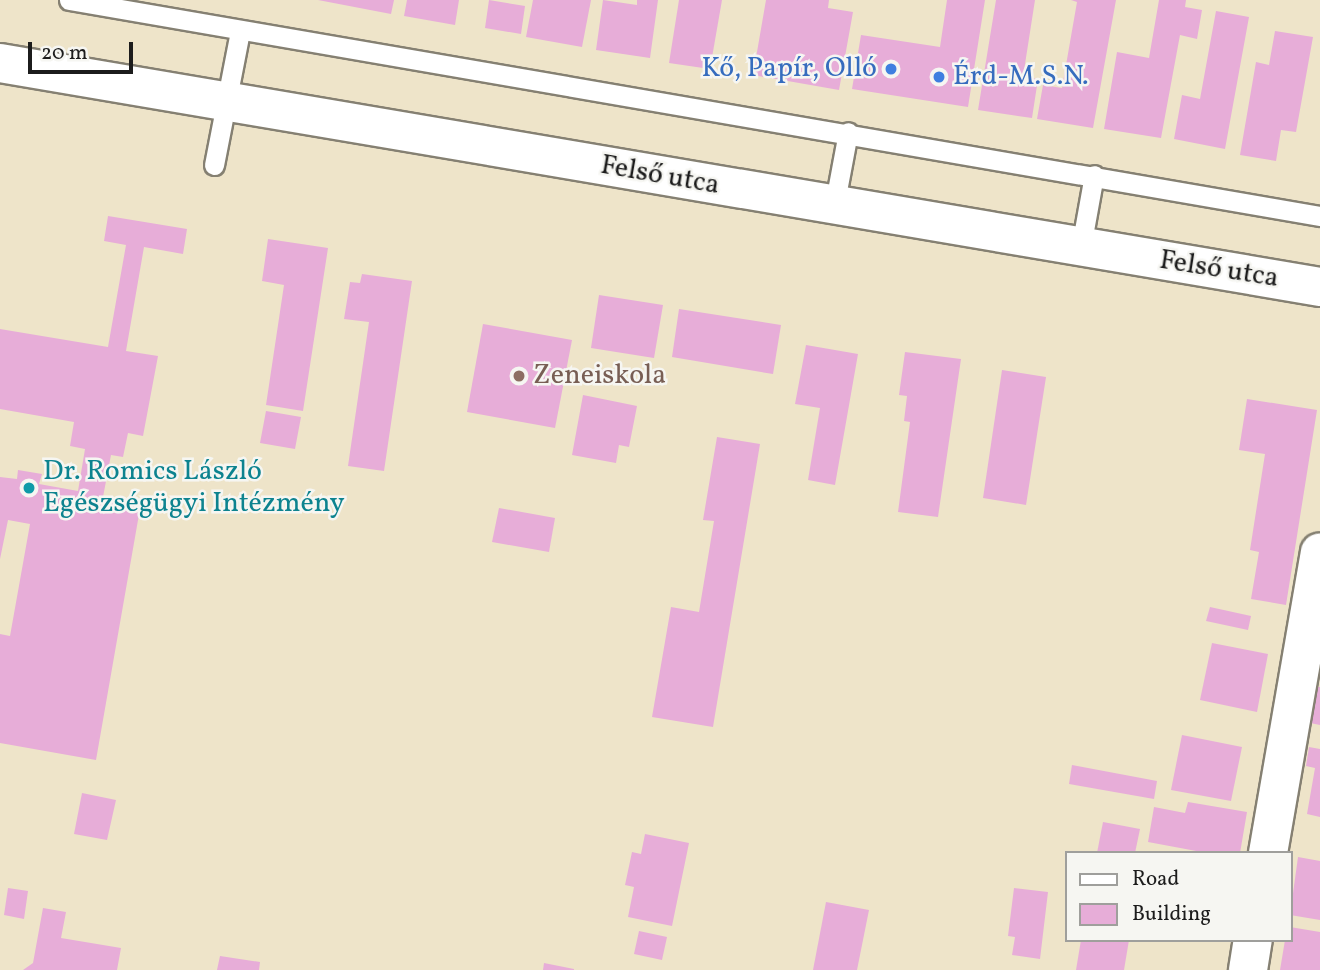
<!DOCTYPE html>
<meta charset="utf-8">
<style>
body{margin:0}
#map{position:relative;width:1320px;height:970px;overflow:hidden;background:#eee4c9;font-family:Vollkorn,serif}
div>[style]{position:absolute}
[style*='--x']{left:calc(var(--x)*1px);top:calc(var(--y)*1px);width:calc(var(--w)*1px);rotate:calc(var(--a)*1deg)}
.building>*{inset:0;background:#e7add8}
.roads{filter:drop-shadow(2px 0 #858072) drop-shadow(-2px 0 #858072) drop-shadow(0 2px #858072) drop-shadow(0 -2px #858072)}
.service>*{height:19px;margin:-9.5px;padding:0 9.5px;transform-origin:9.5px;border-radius:9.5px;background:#fff}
.minor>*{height:38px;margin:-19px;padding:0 19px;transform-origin:19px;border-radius:19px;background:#fff}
.tertiary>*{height:38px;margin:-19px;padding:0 19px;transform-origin:19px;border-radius:19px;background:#fff}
.dots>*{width:19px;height:19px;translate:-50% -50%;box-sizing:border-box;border:4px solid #f6f6f2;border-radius:50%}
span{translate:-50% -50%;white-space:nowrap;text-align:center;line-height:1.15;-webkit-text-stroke:5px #f6f6f2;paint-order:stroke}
.shop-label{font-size:28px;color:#366cbe}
.right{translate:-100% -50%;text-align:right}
.left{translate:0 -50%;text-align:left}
.street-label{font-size:28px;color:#1c1c1c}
.education-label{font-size:28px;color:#785e54}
.culture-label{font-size:28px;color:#0d838f}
.legend{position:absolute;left:1065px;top:851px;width:228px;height:91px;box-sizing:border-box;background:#f6f6f2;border:2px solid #9f9f9c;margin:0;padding:9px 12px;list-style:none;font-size:21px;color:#1c1c1c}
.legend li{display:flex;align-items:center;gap:14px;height:35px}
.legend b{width:35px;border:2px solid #9f9f9c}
.scale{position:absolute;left:28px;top:42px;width:105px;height:32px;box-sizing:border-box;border:4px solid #1c1c1c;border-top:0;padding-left:9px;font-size:21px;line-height:24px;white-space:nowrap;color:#1c1c1c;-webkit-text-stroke:5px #f6f6f2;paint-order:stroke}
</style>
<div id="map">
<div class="building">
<i style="clip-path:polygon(318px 0,394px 0,391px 14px)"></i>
<i style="clip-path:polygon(407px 0,459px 0,455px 25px,404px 16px)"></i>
<i style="clip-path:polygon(489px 0,525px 6px,521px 34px,485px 28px)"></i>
<i style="clip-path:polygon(533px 0,591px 0,582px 47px,526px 37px)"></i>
<i style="clip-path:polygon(603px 0,637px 5px,637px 0,658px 0,650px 58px,596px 50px)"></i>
<i style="clip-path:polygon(679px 0,722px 0,710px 69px,669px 63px)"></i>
<i style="clip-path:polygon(766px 0,829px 0,828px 8px,853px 12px,839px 90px,753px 75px)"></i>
<i style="clip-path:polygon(947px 0,985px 0,968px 107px,852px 89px,861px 35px,940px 47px)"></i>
<i style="clip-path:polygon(996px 0,1035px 0,1023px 77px,1038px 79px,1032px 118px,978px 110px)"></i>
<i style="clip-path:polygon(1071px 0,1116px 0,1093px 128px,1037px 119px,1043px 85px,1062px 88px,1077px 2px)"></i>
<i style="clip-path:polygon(1159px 0,1186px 0,1185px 7px,1202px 10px,1197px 39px,1180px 35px,1161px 138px,1104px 129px,1117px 52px,1149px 58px)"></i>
<i style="clip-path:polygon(1216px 11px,1249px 17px,1225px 149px,1174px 139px,1182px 95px,1200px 99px)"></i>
<i style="clip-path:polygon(1275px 31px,1313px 37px,1296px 132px,1281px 130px,1276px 161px,1240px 155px,1256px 62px,1269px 65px)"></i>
<i style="clip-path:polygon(108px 216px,187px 229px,183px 254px,144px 247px,126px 351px,158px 356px,143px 436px,128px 433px,123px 457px,111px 455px,103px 497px,141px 503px,96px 760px,0 743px,0 634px,10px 636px,30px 524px,8px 520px,0 559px,0 477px,17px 479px,18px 470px,42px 474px,39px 484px,78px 491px,85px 449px,70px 446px,74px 422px,0 409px,0 329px,108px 347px,126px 245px,104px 241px)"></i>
<i style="clip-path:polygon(268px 239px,328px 248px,303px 411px,266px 405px,284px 285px,262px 281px)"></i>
<i style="clip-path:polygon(362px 274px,412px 281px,384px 471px,348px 466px,369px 322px,344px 319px,350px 282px,360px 283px)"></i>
<i style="clip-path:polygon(599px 295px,663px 305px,654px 358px,591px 348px)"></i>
<i style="clip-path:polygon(679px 309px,781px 325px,773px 374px,672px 357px)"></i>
<i style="clip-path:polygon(483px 324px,572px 340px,555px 428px,467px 412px)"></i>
<i style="clip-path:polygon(806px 345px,858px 354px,835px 485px,808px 480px,820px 408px,795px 404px)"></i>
<i style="clip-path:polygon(905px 352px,961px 359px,938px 517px,898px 512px,910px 422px,904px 421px,907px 396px,899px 395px)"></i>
<i style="clip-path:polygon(1002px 370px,1046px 377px,1026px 505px,983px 498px)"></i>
<i style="clip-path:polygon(583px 395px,637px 406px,629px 447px,619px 445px,616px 463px,572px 455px)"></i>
<i style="clip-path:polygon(1247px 399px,1317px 410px,1286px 605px,1251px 599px,1259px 552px,1250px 550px,1265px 454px,1239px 450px)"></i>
<i style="clip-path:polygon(266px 411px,301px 417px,295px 449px,260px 443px)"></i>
<i style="clip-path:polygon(717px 437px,760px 444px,713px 727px,652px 717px,671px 607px,699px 612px,714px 521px,703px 520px)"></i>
<i style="clip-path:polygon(499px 508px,555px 518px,549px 552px,492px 542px)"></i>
<i style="clip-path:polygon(1210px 607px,1251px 616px,1248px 630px,1206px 621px)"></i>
<i style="clip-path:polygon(1212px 643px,1268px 654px,1257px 712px,1200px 700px)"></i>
<i style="clip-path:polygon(1312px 686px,1320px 687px,1320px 725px,1305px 722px)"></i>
<i style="clip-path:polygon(1182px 735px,1242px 747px,1231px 801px,1171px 790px)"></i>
<i style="clip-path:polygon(1309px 747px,1320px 749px,1320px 817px,1307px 814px,1315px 768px,1306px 766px)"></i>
<i style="clip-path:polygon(1072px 765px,1157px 781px,1154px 799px,1069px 784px)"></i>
<i style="clip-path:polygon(82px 793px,116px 800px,107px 840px,74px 834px)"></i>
<i style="clip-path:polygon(1188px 802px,1247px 812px,1240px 853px,1207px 853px,1148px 842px,1154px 807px,1185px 813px)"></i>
<i style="clip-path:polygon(1103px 822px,1140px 829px,1135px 853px,1097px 853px)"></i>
<i style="clip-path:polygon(645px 834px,689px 843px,672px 926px,628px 917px,634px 887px,625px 885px,632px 852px,641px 854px)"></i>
<i style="clip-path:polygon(1298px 857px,1320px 861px,1320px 920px,1290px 915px)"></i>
<i style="clip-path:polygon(8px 888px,28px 891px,24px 919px,4px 915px)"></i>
<i style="clip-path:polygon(1014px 888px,1048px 892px,1040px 959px,1012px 955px,1015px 937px,1008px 936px)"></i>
<i style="clip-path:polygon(826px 902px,869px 910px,857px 970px,813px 970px)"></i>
<i style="clip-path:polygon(43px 908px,66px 912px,61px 938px,121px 948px,117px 970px,23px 970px,33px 963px)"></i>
<i style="clip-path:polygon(1290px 927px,1320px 932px,1320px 970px,1280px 970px,1285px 940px,1290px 940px)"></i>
<i style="clip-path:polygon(639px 931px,667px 937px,662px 960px,634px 954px)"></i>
<i style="clip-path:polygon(1081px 940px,1129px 940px,1124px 970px,1076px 970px)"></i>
<i style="clip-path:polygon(220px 956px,260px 962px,259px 970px,217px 970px)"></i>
<i style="clip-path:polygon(544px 963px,574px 969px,574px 970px,543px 970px)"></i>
</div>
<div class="roads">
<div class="service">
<i style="--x:69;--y:0;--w:1270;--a:9.8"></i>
<i style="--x:214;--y:165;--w:136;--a:-79"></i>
<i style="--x:834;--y:207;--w:76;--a:-79.4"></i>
<i style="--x:1081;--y:247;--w:73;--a:-79.8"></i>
</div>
<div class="minor">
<i style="--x:1268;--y:853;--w:305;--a:-80.2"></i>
<i style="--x:1248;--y:970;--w:30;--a:-81"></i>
</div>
<div class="tertiary">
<i style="--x:0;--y:63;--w:1339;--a:9.63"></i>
</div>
</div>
<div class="dots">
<i style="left:891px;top:69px;background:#3f7fe0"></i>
<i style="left:939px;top:77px;background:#3f7fe0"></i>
<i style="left:519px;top:376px;background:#8d6e63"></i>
<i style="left:29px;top:488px;background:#0f9aa8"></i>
</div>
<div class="shop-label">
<span class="right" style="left:877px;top:69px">Kő, Papír, Olló</span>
<span class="left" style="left:953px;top:77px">Érd-M.S.N.</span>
</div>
<div class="street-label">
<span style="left:660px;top:176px;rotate:10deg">Felső utca</span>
<span style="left:1219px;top:270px;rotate:9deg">Felső utca</span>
</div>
<div class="education-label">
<span class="left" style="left:533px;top:376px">Zeneiskola</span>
</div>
<div class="culture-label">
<span class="left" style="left:43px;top:488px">Dr. Romics László<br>Egészségügyi Intézmény</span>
</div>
<ul class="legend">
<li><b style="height:9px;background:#fff"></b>Road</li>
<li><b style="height:19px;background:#e7add8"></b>Building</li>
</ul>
<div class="scale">20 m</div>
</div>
